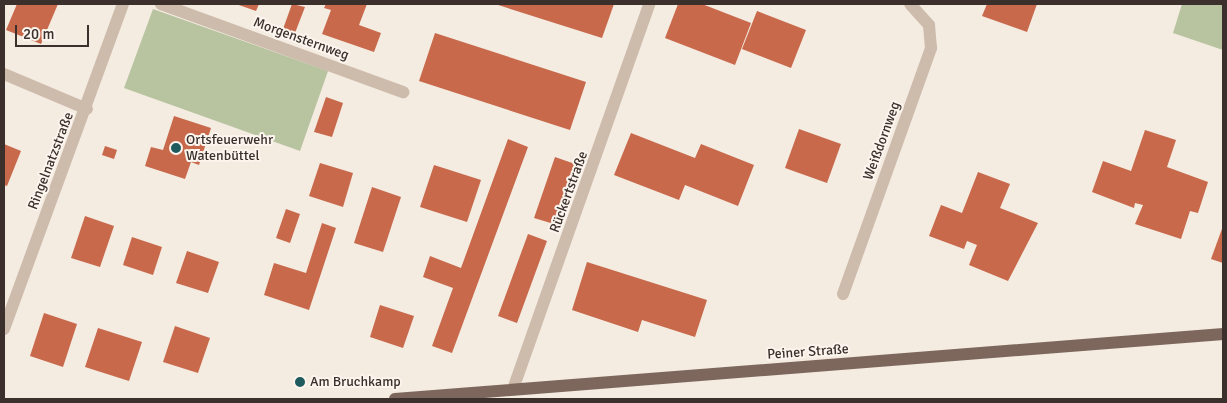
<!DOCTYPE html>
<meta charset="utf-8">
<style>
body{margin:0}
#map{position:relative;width:1227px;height:403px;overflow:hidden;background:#f4ebe1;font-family:Signika,sans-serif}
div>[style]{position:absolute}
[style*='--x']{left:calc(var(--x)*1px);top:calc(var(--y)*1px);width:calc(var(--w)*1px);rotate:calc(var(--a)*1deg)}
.green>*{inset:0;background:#b8c4a0}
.building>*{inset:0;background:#c8694b}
.minor>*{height:12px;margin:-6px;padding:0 6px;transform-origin:6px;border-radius:6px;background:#cdbbac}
.major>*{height:12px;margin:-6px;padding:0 6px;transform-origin:6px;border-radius:6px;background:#7d675c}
.dots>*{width:14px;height:14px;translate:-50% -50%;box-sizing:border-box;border:2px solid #fbf5ee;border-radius:50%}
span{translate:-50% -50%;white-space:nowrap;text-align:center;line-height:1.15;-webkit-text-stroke:4px #fbf5ee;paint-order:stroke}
.street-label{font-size:14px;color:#3b302b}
.poi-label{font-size:14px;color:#3b302b}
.left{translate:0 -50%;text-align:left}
.frame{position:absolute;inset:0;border:5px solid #3b302b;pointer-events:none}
.scale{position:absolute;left:15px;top:25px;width:74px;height:22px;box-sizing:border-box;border:2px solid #3b302b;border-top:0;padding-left:6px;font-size:15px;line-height:18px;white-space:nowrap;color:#3b302b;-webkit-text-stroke:4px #fbf5ee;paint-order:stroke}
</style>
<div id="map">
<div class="green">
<i style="clip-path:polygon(1182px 4px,1223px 4px,1223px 50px,1173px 33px)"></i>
<i style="clip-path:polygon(153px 9px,328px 71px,300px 151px,124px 88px)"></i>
</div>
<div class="building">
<i style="clip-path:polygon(17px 4px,58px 4px,41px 44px,6px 30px)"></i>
<i style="clip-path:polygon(236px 4px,259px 4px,256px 11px)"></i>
<i style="clip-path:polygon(292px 4px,305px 7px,295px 33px,283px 29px)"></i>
<i style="clip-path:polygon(326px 4px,367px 4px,359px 25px,381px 33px,374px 52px,322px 34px,331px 10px,324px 8px)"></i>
<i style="clip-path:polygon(495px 4px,614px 4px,602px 38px)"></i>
<i style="clip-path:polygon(678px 4px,702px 4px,751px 23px,735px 65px,665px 38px)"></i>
<i style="clip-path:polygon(987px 4px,1037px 4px,1027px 32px,982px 16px)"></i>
<i style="clip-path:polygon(757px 11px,806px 30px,791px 68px,742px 49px)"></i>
<i style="clip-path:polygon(435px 33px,586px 82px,570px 130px,419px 81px)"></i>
<i style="clip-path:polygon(326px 97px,343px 103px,332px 137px,314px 132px)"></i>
<i style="clip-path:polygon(174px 116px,211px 128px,199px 165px,191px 162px,185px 179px,145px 166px,151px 147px,163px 150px)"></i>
<i style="clip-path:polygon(799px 129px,841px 144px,827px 183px,785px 168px)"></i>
<i style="clip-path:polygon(1145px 130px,1176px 140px,1167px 167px,1208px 182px,1198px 213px,1190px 211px,1181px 239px,1135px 224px,1143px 205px,1135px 203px,1134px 208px,1092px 192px,1103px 161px,1131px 171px)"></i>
<i style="clip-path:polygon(631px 133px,695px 158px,701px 144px,754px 165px,738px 206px,685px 185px,679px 200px,614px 175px)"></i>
<i style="clip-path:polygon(508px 139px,528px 147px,452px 353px,432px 346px,453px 288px,423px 277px,430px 256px,461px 268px)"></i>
<i style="clip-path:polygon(4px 144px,21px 151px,7px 186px,4px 185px)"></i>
<i style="clip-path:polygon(105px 146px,117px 150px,114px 159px,102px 155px)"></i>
<i style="clip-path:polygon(555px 157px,575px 164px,554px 224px,534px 218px)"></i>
<i style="clip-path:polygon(320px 163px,353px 173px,343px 207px,309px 196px)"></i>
<i style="clip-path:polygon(434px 165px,481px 180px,467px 222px,420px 207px)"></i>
<i style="clip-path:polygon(978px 172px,1010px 184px,1000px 208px,1038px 223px,1008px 281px,969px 265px,977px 245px,967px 241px,964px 249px,929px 236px,941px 205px,962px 213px)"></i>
<i style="clip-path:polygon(372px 187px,401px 197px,383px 252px,354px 243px)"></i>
<i style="clip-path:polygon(286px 209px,300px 214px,290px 243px,276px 238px)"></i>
<i style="clip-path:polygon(85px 216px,114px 226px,100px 267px,71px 258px)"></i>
<i style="clip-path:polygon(322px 223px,336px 228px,309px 310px,264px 295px,274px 263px,306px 273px)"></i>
<i style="clip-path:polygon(1223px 226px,1223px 263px,1211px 259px)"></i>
<i style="clip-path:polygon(528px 234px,547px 241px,517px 323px,498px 316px)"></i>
<i style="clip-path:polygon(132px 237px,162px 247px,153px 275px,123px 265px)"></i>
<i style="clip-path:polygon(187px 251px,219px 262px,208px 293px,176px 283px)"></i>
<i style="clip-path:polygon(587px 262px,707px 300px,695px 337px,642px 320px,638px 332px,572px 310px)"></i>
<i style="clip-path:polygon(380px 305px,414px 316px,403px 348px,370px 337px)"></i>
<i style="clip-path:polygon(44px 313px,77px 324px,63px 367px,30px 356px)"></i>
<i style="clip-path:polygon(175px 326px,210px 338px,198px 373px,163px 362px)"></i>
<i style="clip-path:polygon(98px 328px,142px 342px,129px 381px,85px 367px)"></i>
</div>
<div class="minor">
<i style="--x:161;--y:4;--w:258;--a:20"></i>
<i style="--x:4;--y:74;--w:90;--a:22.9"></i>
<i style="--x:843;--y:294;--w:261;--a:-70.3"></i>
<i style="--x:931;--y:48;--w:23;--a:-95"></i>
<i style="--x:929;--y:25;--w:28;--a:-132"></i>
<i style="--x:4;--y:329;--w:346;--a:-69.9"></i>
<i style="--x:513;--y:389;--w:408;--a:-70.5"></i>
</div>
<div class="major">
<i style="--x:395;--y:399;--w:831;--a:-4.49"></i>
</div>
<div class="dots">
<i style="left:176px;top:148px;background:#1f5a5e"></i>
<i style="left:300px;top:382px;background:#1f5a5e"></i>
</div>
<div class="street-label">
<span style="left:301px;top:39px;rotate:20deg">Morgensternweg</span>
<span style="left:882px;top:141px;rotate:-70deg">Weißdornweg</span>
<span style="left:51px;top:161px;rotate:-69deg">Ringelnatzstraße</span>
<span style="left:569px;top:192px;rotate:-70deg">Rückertstraße</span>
<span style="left:808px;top:352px;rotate:-4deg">Peiner Straße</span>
</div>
<div class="poi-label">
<span class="left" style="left:186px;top:148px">Ortsfeuerwehr<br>Watenbüttel</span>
<span class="left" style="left:310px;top:382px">Am Bruchkamp</span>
</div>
<div class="frame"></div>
<div class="scale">20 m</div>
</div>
